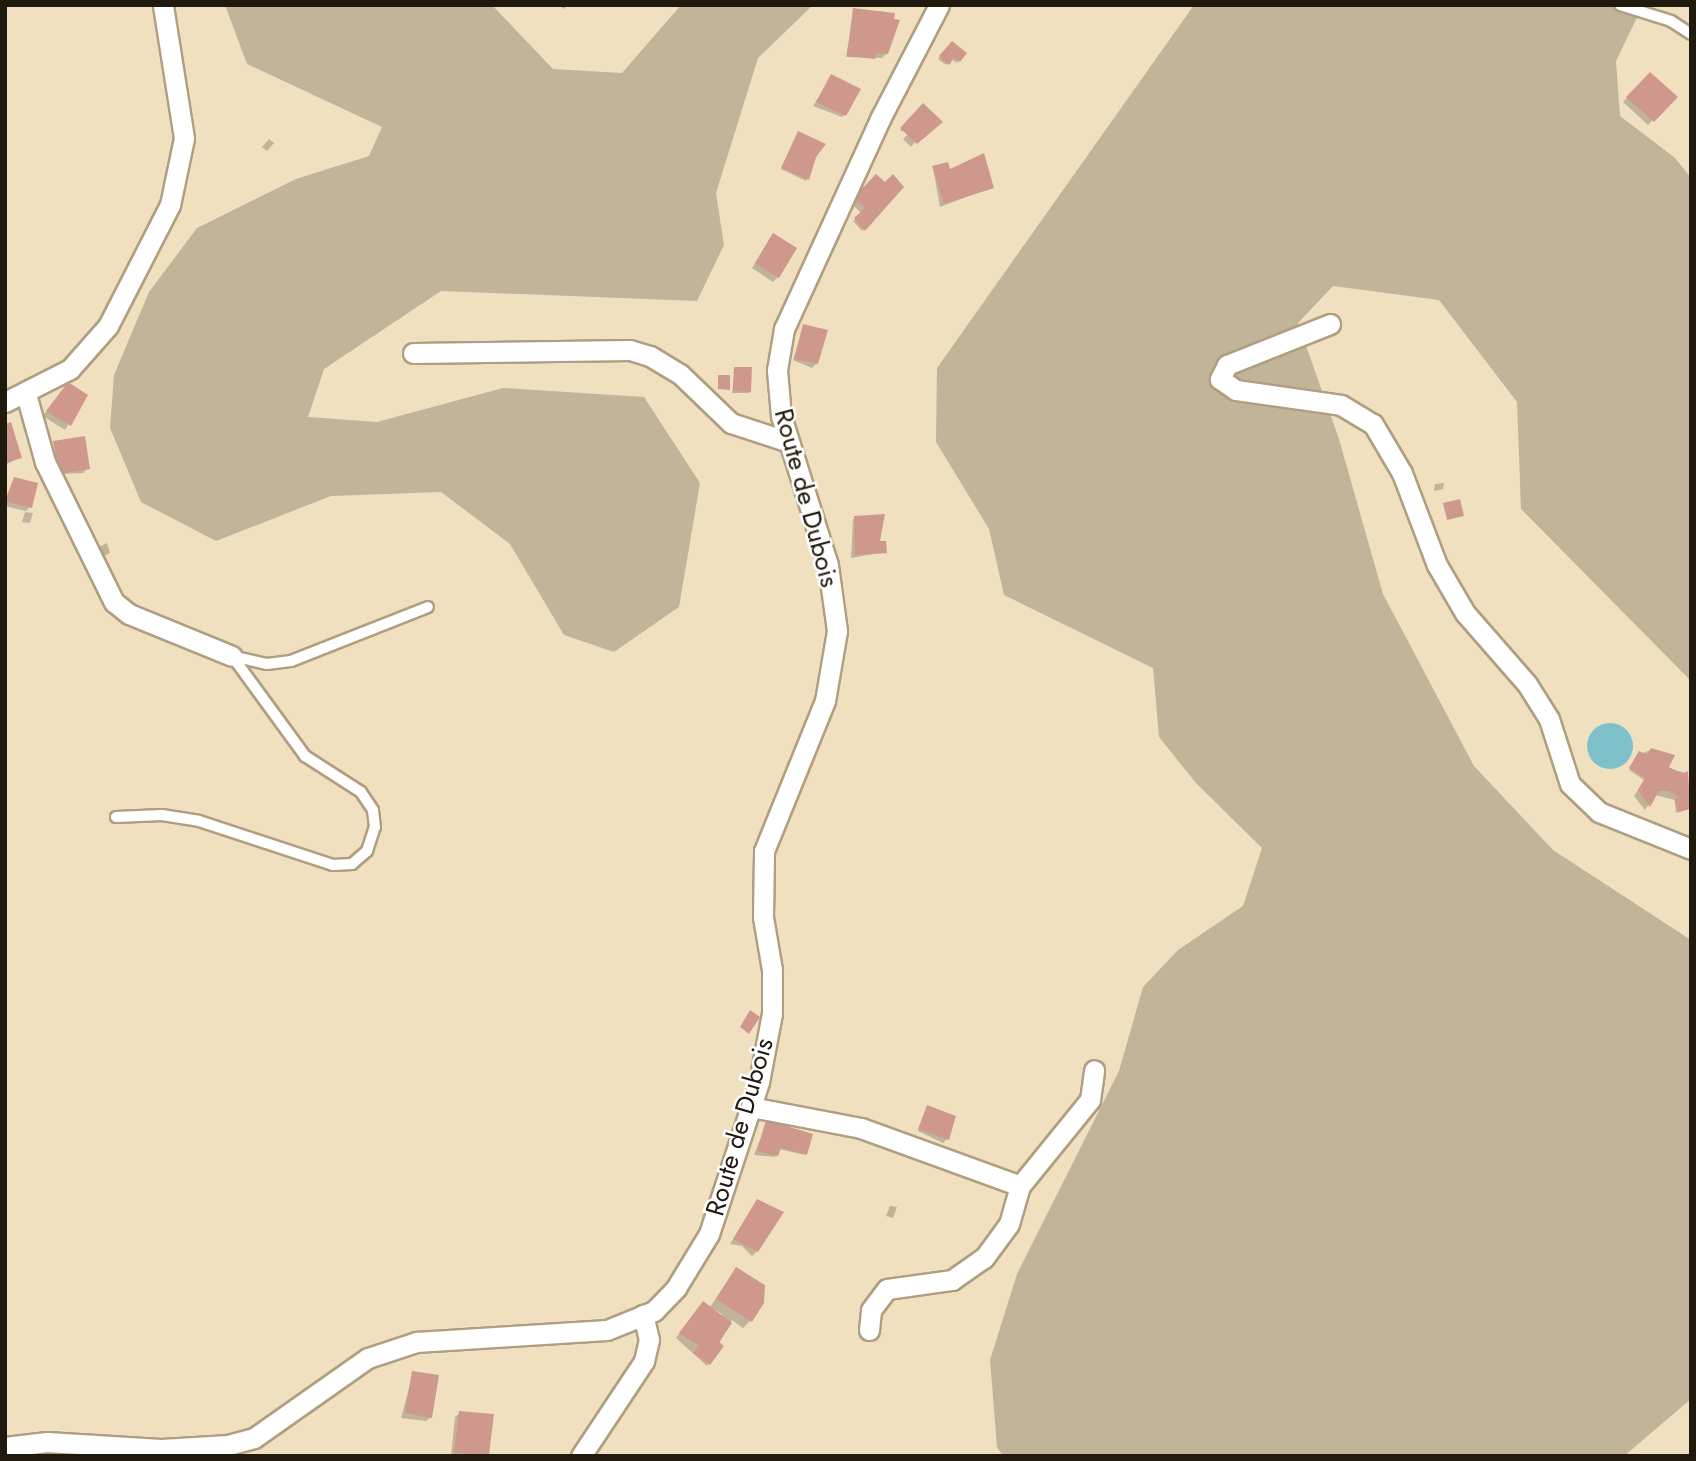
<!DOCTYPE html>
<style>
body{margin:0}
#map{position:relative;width:1696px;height:1461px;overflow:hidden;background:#f1e0c0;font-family:Jost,sans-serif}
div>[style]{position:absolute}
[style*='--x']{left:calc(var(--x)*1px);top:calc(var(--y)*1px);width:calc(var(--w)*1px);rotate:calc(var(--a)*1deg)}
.green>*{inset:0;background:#c2b498}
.water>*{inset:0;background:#7ec0ca}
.round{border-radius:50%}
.shadow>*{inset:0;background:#0003}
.building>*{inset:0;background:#cf988d}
.roads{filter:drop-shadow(2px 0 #af9f80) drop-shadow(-2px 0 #af9f80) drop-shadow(0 2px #af9f80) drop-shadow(0 -2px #af9f80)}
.lane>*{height:10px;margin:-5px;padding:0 5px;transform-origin:5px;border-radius:5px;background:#fff}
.street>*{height:19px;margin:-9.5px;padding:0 9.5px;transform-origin:9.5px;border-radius:9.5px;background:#fff}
span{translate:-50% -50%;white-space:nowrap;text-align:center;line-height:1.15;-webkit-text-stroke:5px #fff;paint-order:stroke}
.street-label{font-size:26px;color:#201a0e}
.frame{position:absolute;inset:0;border:7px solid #201a0e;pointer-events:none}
</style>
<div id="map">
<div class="green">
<i style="clip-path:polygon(225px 5px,492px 5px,553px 69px,622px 73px,681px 5px,813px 5px,758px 58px,716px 193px,724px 245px,697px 301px,441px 291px,324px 369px,308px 417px,377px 422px,503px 388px,644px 397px,700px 483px,679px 607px,614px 652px,564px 635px,510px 544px,441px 492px,331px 496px,216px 541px,141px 502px,110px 428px,114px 375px,149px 292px,197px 228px,296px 179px,369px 156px,382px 127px,247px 64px)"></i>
<i style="clip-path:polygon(1194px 5px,1643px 5px,1616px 61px,1620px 116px,1675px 158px,1691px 178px,1691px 681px,1521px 509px,1517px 402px,1439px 300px,1333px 286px,1298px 323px,1339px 439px,1383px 594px,1474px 766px,1553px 850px,1691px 940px,1691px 1399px,1624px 1456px,1003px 1456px,997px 1447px,990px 1360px,1017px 1274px,1119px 1071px,1143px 987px,1178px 950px,1243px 906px,1262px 848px,1196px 783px,1159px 737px,1153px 668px,1004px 595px,989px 529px,936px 442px,937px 368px)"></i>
</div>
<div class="water">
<i class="round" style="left:1587px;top:723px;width:46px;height:46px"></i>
</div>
<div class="shadow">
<i style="clip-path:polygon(558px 5px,567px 5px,564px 9px)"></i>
<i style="clip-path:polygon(854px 10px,887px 53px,882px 58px,846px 57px)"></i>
<i style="clip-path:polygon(952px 43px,964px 53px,957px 63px,951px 59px,946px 65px,938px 59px)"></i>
<i style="clip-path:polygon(1650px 74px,1675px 97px,1648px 125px,1623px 102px)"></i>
<i style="clip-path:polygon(832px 77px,844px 115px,842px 117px,813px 106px)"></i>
<i style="clip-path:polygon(923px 105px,921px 135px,911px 147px,903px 139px,910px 132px,900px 131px)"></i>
<i style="clip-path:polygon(798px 133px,822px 144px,806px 181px,781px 169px)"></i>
<i style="clip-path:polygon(269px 139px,274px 143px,267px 151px,262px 147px)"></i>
<i style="clip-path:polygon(933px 168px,948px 170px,992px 187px,940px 207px)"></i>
<i style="clip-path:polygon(876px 176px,866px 228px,862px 231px,853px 221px,862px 214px,851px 203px)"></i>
<i style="clip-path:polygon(769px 240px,778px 277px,773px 282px,752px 268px)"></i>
<i style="clip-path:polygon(804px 326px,817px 363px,812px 368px,793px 360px)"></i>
<i style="clip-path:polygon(735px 368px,750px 392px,748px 393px,732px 393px)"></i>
<i style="clip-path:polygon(63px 389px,86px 396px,65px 430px,43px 416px)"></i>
<i style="clip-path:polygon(5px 426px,20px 457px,5px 465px)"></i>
<i style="clip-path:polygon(54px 442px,88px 468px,83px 473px,58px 474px)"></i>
<i style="clip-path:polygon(1444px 483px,1443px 489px,1434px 491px,1435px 484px)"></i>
<i style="clip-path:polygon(5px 495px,9px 496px,30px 507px,26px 511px,5px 506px)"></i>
<i style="clip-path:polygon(25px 512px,33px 513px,30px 523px,22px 522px)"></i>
<i style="clip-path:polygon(883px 516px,878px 543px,885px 552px,851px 558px,853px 519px)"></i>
<i style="clip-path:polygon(107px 543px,110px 553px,102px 557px,99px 547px)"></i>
<i style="clip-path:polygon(1651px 750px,1673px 755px,1667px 768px,1687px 773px,1691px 806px,1686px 810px,1676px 813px,1675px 800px,1655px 795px,1645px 810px,1634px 796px,1644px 780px,1629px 770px,1637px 755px)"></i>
<i style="clip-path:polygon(927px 1108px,947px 1139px,943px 1143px,918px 1131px)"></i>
<i style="clip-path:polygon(767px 1122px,805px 1155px,779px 1149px,775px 1157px,754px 1155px)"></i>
<i style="clip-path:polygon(890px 1206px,897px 1207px,893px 1218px,886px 1216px)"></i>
<i style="clip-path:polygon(746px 1219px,757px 1251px,752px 1256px,742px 1246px,730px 1244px)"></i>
<i style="clip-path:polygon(736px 1269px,750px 1321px,743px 1328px,732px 1320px,707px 1366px,676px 1338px,699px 1307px,719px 1318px,722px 1314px,710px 1307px)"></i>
<i style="clip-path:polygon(413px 1373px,431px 1417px,426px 1421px,401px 1418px)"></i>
<i style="clip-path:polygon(460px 1413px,488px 1451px,483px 1455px,451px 1456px,455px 1417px)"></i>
</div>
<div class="building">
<i style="clip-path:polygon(853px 8px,895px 13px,894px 19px,900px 20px,888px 54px,876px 53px,875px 59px,847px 56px)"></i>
<i style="clip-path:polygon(952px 41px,967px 53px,960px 62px,954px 58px,949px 65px,939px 56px)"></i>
<i style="clip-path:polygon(1650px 72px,1678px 97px,1654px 122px,1626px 97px)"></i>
<i style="clip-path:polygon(831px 74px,861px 89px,846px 116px,816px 102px)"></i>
<i style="clip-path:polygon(923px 103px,943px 122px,917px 144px,900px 128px)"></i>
<i style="clip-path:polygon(798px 131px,826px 144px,816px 157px,809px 180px,781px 168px)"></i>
<i style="clip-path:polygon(984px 153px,994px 188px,944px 204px,932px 166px,948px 162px,950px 169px)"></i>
<i style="clip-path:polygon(876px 174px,885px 182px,893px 174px,904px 187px,865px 231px,854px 218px,865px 208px,854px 197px)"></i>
<i style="clip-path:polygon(773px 233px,797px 248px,779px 278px,755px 263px)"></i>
<i style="clip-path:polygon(803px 324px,828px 330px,818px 364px,794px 359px)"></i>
<i style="clip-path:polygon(734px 367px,752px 367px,751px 392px,733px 391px)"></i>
<i style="clip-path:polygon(718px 375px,730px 375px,730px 390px,718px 389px)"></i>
<i style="clip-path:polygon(68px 382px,88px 395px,71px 426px,46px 411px)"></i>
<i style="clip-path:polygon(11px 422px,22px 458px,5px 463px,5px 424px)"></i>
<i style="clip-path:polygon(85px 436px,90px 469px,59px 474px,53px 441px)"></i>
<i style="clip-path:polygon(14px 477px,38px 483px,32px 508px,5px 501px)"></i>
<i style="clip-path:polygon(1460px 499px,1464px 516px,1447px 520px,1443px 503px)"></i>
<i style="clip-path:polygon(885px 514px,880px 541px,886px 541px,887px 553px,855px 555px,854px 516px)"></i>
<i style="clip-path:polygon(1651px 748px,1675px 755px,1669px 767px,1682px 774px,1688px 771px,1690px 809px,1678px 812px,1674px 799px,1680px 797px,1669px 791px,1659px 791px,1650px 807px,1638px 790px,1645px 778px,1629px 768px,1639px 751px,1647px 755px)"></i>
<i style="clip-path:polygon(750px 1010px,760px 1017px,749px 1034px,740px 1027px)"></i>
<i style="clip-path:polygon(927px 1105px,956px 1116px,949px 1140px,918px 1129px)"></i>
<i style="clip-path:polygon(766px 1120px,813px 1134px,807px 1155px,781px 1148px,778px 1156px,757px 1151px)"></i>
<i style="clip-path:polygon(757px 1199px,784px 1212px,758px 1252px,733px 1239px)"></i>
<i style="clip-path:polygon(736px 1267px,765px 1285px,764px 1303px,752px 1322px,716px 1299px)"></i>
<i style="clip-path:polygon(703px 1301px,732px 1323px,719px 1342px,724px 1346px,710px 1365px,693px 1353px,699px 1346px,679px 1333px)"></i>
<i style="clip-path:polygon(412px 1371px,439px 1375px,432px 1418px,405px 1413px)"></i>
<i style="clip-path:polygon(459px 1411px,494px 1414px,489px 1455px,454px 1453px)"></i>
</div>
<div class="roads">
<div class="lane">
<i style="--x:1620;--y:5;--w:53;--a:17.4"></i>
<i style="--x:1671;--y:21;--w:24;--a:33"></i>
<i style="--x:232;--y:656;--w:36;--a:13"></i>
<i style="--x:267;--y:664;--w:24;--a:-7"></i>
<i style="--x:291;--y:661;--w:147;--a:-21.5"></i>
<i style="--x:116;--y:817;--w:46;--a:-2.5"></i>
<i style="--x:162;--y:815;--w:37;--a:9"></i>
<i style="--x:199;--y:821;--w:141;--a:18.2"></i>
<i style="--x:333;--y:865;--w:19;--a:-3"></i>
<i style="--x:352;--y:864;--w:20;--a:-41"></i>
<i style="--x:367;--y:851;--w:25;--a:-72"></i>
<i style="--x:375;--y:827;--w:17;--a:-97"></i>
<i style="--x:373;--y:810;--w:22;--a:-124"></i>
<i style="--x:361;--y:792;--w:67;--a:-147.3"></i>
<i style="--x:305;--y:756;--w:124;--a:-126.1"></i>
</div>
<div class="street">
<i style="--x:1330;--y:324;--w:111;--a:158.3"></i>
<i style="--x:1227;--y:365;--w:16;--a:117"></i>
<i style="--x:1220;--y:379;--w:19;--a:35"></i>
<i style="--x:1236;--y:390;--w:106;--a:8.1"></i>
<i style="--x:1341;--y:405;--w:37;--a:31"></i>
<i style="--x:1373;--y:424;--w:57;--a:59.4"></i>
<i style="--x:1402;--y:473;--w:98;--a:69.2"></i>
<i style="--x:1437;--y:565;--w:56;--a:59.7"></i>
<i style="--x:1465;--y:613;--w:94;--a:48.9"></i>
<i style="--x:1527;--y:684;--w:41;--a:57.8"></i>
<i style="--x:1549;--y:719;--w:68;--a:72.1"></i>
<i style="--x:1570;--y:784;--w:40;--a:44"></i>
<i style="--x:1599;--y:812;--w:99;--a:21.9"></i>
<i style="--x:413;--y:353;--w:217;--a:-0.8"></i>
<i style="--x:630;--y:350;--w:21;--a:17"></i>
<i style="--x:650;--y:356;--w:35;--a:31"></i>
<i style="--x:680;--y:374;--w:71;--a:43.9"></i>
<i style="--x:731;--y:423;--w:61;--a:18.1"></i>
<i style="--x:26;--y:394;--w:71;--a:74.4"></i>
<i style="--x:45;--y:462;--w:156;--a:63.8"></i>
<i style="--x:114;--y:602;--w:19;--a:39"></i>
<i style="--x:129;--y:614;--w:111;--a:22.2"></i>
<i style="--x:5;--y:402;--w:73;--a:-26.9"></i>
<i style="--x:70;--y:369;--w:57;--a:-48.5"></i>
<i style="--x:108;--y:326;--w:136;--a:-62.9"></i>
<i style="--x:170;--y:205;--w:68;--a:-78.2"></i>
<i style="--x:184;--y:138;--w:135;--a:-99"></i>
<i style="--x:751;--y:1107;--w:112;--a:10.8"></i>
<i style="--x:861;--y:1128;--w:169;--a:20"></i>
<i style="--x:869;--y:1330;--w:20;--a:-84"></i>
<i style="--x:871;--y:1310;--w:26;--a:-53"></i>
<i style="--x:887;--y:1289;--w:66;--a:-7.9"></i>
<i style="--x:952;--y:1280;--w:39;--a:-35"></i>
<i style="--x:984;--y:1258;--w:42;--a:-53.7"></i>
<i style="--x:1009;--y:1224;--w:40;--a:-74"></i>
<i style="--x:1020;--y:1186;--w:111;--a:-50.9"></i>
<i style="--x:1090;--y:1100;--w:30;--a:-82"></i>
<i style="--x:5;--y:1447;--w:42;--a:-6.8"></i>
<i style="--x:47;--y:1442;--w:114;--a:3.5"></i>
<i style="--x:161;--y:1449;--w:67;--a:-3.4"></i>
<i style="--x:228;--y:1445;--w:27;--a:-15"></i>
<i style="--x:254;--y:1438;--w:139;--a:-35.1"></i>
<i style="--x:368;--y:1358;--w:51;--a:-18.4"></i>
<i style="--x:416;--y:1342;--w:191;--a:-3.6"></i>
<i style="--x:607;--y:1330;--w:51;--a:-22"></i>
<i style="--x:654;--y:1311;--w:32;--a:-46"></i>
<i style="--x:676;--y:1288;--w:63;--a:-58.6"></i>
<i style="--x:709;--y:1234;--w:160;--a:-71.8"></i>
<i style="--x:759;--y:1082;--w:70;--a:-79.3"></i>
<i style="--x:772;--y:1013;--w:43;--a:-90"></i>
<i style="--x:772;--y:970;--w:54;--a:-99.6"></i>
<i style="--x:763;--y:917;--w:66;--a:-89.1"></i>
<i style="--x:764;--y:851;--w:162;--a:-67.9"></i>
<i style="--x:825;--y:701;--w:71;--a:-80.3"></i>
<i style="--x:837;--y:631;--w:67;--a:-97.8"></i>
<i style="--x:828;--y:565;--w:156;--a:-107.5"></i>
<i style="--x:781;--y:416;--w:46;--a:-95"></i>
<i style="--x:777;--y:370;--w:42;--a:-80.3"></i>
<i style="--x:784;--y:329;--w:231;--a:-65.4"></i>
<i style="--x:880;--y:119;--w:128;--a:-62.6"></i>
<i style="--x:581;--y:1456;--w:114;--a:-56.4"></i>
<i style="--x:644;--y:1361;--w:22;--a:-77"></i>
<i style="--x:649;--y:1340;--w:26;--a:-103"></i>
</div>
</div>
<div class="street-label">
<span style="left:806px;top:498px;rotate:75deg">Route de Dubois</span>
<span style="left:740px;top:1127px;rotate:-74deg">Route de Dubois</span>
</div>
<div class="frame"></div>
</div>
